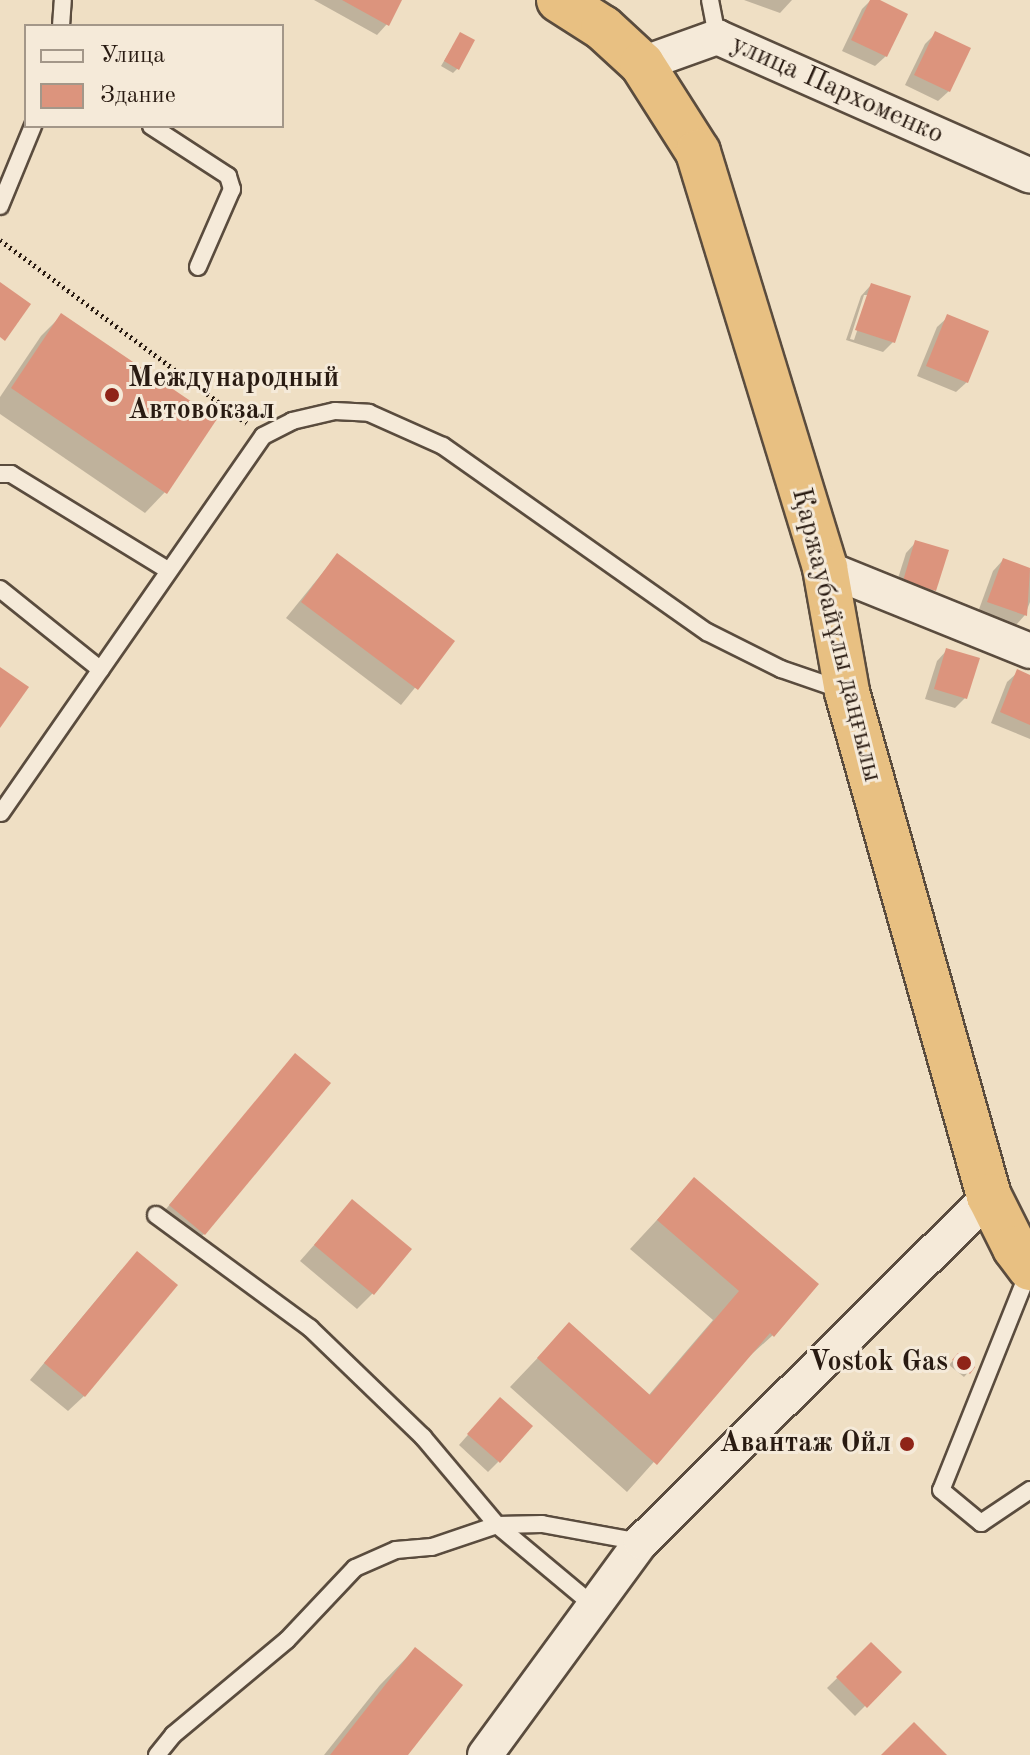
<!DOCTYPE html>
<meta charset="utf-8">
<style>
body{margin:0}
#map{position:relative;width:1030px;height:1755px;overflow:hidden;background:#efdfc4;font-family:"Old Standard TT",serif}
div>[style]{position:absolute}
[style*='--x']{left:calc(var(--x)*1px);top:calc(var(--y)*1px);width:calc(var(--w)*1px);rotate:calc(var(--a)*1deg)}
.shadow>*{inset:0;background:#0003}
.building>*{inset:0;background:#dc947d}
.path>*{height:5px;margin-top:-2.5px;transform-origin:0;background:repeating-linear-gradient(90deg,#291b12 0 2px,transparent 0 6px)}
.roads{filter:drop-shadow(2px 0 #5a4c3e) drop-shadow(-2px 0 #5a4c3e) drop-shadow(0 2px #5a4c3e) drop-shadow(0 -2px #5a4c3e)}
.lane>*{height:16px;margin:-8px;padding:0 8px;transform-origin:8px;border-radius:8px;background:#f5ead9}
.street>*{height:34px;margin:-17px;padding:0 17px;transform-origin:17px;border-radius:17px;background:#f5ead9}
.highway>*{height:44px;margin:-22px;padding:0 22px;transform-origin:22px;border-radius:22px;background:#e8c082}
.dots>*{width:22px;height:22px;translate:-50% -50%;box-sizing:border-box;border:4px solid #f5ead9;border-radius:50%}
span{translate:-50% -50%;white-space:nowrap;text-align:center;line-height:1.15;-webkit-text-stroke:6px #f5ead9;paint-order:stroke}
.street-label{font-size:28px;color:#291b12}
.poi-label{font-size:28px;color:#291b12;font-weight:700}
.left{translate:0 -50%;text-align:left}
.right{translate:-100% -50%;text-align:right}
.legend{position:absolute;left:24px;top:24px;width:260px;height:104px;box-sizing:border-box;background:#f5ead9;border:2px solid #a39789;margin:0;padding:10px 14px;list-style:none;font-size:24px;color:#291b12}
.legend li{display:flex;align-items:center;gap:16px;height:40px}
.legend b{width:40px;border:2px solid #a39789}
</style>
<div id="map">
<div class="shadow">
<i style="clip-path:polygon(314px 0,399px 0,387px 24px,377px 35px)"></i>
<i style="clip-path:polygon(744px 0,792px 0,780px 13px)"></i>
<i style="clip-path:polygon(871px 0,875px 0,886px 56px,875px 66px,842px 51px,862px 9px)"></i>
<i style="clip-path:polygon(935px 34px,949px 91px,938px 101px,905px 85px,925px 44px)"></i>
<i style="clip-path:polygon(460px 35px,458px 68px,453px 73px,441px 66px)"></i>
<i style="clip-path:polygon(evenodd,871px 285px,893px 342px,883px 352px,846px 340px,861px 296px,871px 285px,864px 295px,869px 295px,854px 340px,850px 339px,864px 295px)"></i>
<i style="clip-path:polygon(61px 316px,165px 492px,145px 513px,0 414px,0 397px,41px 336px)"></i>
<i style="clip-path:polygon(948px 317px,967px 382px,956px 392px,917px 376px,937px 327px)"></i>
<i style="clip-path:polygon(916px 542px,934px 590px,924px 600px,894px 591px,906px 553px)"></i>
<i style="clip-path:polygon(337px 555px,452px 642px,401px 705px,286px 618px)"></i>
<i style="clip-path:polygon(1003px 560px,1030px 570px,1030px 602px,1025px 615px,1015px 626px,978px 612px,993px 571px)"></i>
<i style="clip-path:polygon(947px 650px,965px 698px,955px 708px,925px 699px,937px 661px)"></i>
<i style="clip-path:polygon(1018px 672px,1030px 677px,1030px 739px,991px 723px,1007px 682px)"></i>
<i style="clip-path:polygon(295px 1056px,204px 1234px,188px 1249px,155px 1222px)"></i>
<i style="clip-path:polygon(694px 1180px,773px 1335px,743px 1362px,627px 1492px,510px 1387px,569px 1325px,648px 1396px,713px 1320px,630px 1249px)"></i>
<i style="clip-path:polygon(352px 1202px,373px 1293px,357px 1309px,300px 1261px)"></i>
<i style="clip-path:polygon(122px 1269px,84px 1396px,68px 1411px,30px 1380px)"></i>
<i style="clip-path:polygon(958px 1355px,973px 1367px,964px 1377px,949px 1365px)"></i>
<i style="clip-path:polygon(490px 1410px,498px 1462px,488px 1472px,459px 1445px)"></i>
<i style="clip-path:polygon(871px 1645px,899px 1672px,855px 1716px,827px 1688px)"></i>
<i style="clip-path:polygon(415px 1649px,406px 1755px,324px 1755px,380px 1685px)"></i>
</div>
<div class="building">
<i style="clip-path:polygon(342px 0,402px 0,389px 26px)"></i>
<i style="clip-path:polygon(870px 0,880px 0,908px 14px,887px 57px,851px 40px)"></i>
<i style="clip-path:polygon(935px 31px,971px 48px,950px 92px,914px 75px)"></i>
<i style="clip-path:polygon(460px 32px,475px 40px,459px 70px,444px 61px)"></i>
<i style="clip-path:polygon(0 282px,31px 304px,5px 341px,0 337px)"></i>
<i style="clip-path:polygon(871px 283px,911px 296px,895px 343px,855px 330px)"></i>
<i style="clip-path:polygon(61px 313px,217px 419px,167px 494px,11px 388px)"></i>
<i style="clip-path:polygon(947px 314px,989px 331px,968px 383px,926px 366px)"></i>
<i style="clip-path:polygon(915px 540px,949px 550px,936px 591px,903px 581px)"></i>
<i style="clip-path:polygon(337px 553px,455px 641px,418px 690px,301px 602px)"></i>
<i style="clip-path:polygon(1003px 558px,1030px 568px,1027px 616px,987px 602px)"></i>
<i style="clip-path:polygon(946px 648px,980px 658px,967px 699px,934px 689px)"></i>
<i style="clip-path:polygon(0 667px,29px 687px,0 728px)"></i>
<i style="clip-path:polygon(1017px 669px,1030px 675px,1030px 725px,1000px 712px)"></i>
<i style="clip-path:polygon(295px 1053px,331px 1083px,205px 1235px,169px 1205px)"></i>
<i style="clip-path:polygon(694px 1177px,819px 1284px,774px 1337px,770px 1333px,657px 1465px,537px 1358px,569px 1322px,650px 1395px,739px 1291px,657px 1220px)"></i>
<i style="clip-path:polygon(352px 1199px,412px 1249px,374px 1295px,314px 1245px)"></i>
<i style="clip-path:polygon(137px 1251px,178px 1285px,85px 1397px,44px 1363px)"></i>
<i style="clip-path:polygon(958px 1353px,975px 1367px,970px 1374px,952px 1360px)"></i>
<i style="clip-path:polygon(500px 1397px,533px 1426px,500px 1463px,467px 1434px)"></i>
<i style="clip-path:polygon(871px 1642px,902px 1672px,867px 1708px,836px 1677px)"></i>
<i style="clip-path:polygon(415px 1647px,463px 1685px,408px 1755px,330px 1755px)"></i>
<i style="clip-path:polygon(914px 1722px,947px 1755px,881px 1755px)"></i>
</div>
<div class="path">
<i style="--x:0;--y:240;--w:307;--a:36.6"></i>
</div>
<div class="roads">
<div class="lane">
<i style="--x:710;--y:0;--w:38;--a:79"></i>
<i style="--x:61;--y:26;--w:26;--a:-86"></i>
<i style="--x:151;--y:126;--w:92;--a:33"></i>
<i style="--x:228;--y:176;--w:14;--a:73"></i>
<i style="--x:232;--y:189;--w:85;--a:113.6"></i>
<i style="--x:0;--y:206;--w:87;--a:-67.6"></i>
<i style="--x:0;--y:474;--w:11;--a:0"></i>
<i style="--x:11;--y:474;--w:185;--a:31.5"></i>
<i style="--x:0;--y:589;--w:129;--a:38.7"></i>
<i style="--x:1;--y:813;--w:459;--a:-55.2"></i>
<i style="--x:263;--y:436;--w:33;--a:-27"></i>
<i style="--x:292;--y:421;--w:44;--a:-13.1"></i>
<i style="--x:335;--y:411;--w:34;--a:3"></i>
<i style="--x:369;--y:413;--w:81;--a:24"></i>
<i style="--x:443;--y:446;--w:323;--a:35.2"></i>
<i style="--x:707;--y:632;--w:83;--a:26.6"></i>
<i style="--x:781;--y:669;--w:65;--a:19"></i>
<i style="--x:156;--y:1215;--w:191;--a:36.3"></i>
<i style="--x:310;--y:1328;--w:157;--a:44"></i>
<i style="--x:423;--y:1437;--w:115;--a:49.9"></i>
<i style="--x:497;--y:1525;--w:126;--a:39.9"></i>
<i style="--x:1030;--y:1268;--w:239;--a:111.8"></i>
<i style="--x:941;--y:1490;--w:52;--a:39.5"></i>
<i style="--x:981;--y:1523;--w:59;--a:-34"></i>
<i style="--x:157;--y:1755;--w:26;--a:-51"></i>
<i style="--x:173;--y:1735;--w:148;--a:-39.8"></i>
<i style="--x:287;--y:1640;--w:99;--a:-46.6"></i>
<i style="--x:355;--y:1568;--w:45;--a:-23.7"></i>
<i style="--x:396;--y:1550;--w:36;--a:-5"></i>
<i style="--x:432;--y:1547;--w:69;--a:-18.7"></i>
<i style="--x:497;--y:1525;--w:45;--a:-1.3"></i>
<i style="--x:542;--y:1524;--w:101;--a:10.3"></i>
</div>
<div class="street">
<i style="--x:642;--y:64;--w:80;--a:-19.8"></i>
<i style="--x:717;--y:37;--w:342;--a:23.9"></i>
<i style="--x:825;--y:568;--w:221;--a:22"></i>
<i style="--x:485;--y:1755;--w:264;--a:-53.8"></i>
<i style="--x:641;--y:1542;--w:491;--a:-44.8"></i>
</div>
<div class="highway">
<i style="--x:559;--y:0;--w:52;--a:32.5"></i>
<i style="--x:603;--y:28;--w:53;--a:42.7"></i>
<i style="--x:642;--y:64;--w:104;--a:57.5"></i>
<i style="--x:698;--y:152;--w:435;--a:73"></i>
<i style="--x:825;--y:568;--w:126;--a:79.9"></i>
<i style="--x:847;--y:692;--w:524;--a:74.27"></i>
<i style="--x:989;--y:1196;--w:58;--a:63.4"></i>
<i style="--x:1015;--y:1248;--w:25;--a:53"></i>
</div>
</div>
<div class="dots">
<i style="left:112px;top:395px;background:#8f2418"></i>
<i style="left:964px;top:1363px;background:#8f2418"></i>
<i style="left:907px;top:1444px;background:#8f2418"></i>
</div>
<div class="street-label">
<span style="left:837px;top:90px;rotate:24deg">улица Пархоменко</span>
<span style="left:836px;top:635px;rotate:76deg">Қаржаубайұлы даңғылы</span>
</div>
<div class="poi-label">
<span class="left" style="left:128px;top:395px">Международный<br>Автовокзал</span>
<span class="right" style="left:948px;top:1363px">Vostok Gas</span>
<span class="right" style="left:891px;top:1444px">Авантаж Ойл</span>
</div>
<ul class="legend">
<li><b style="height:10px;background:#f5ead9"></b>Улица</li>
<li><b style="height:22px;background:#dc947d"></b>Здание</li>
</ul>
</div>
